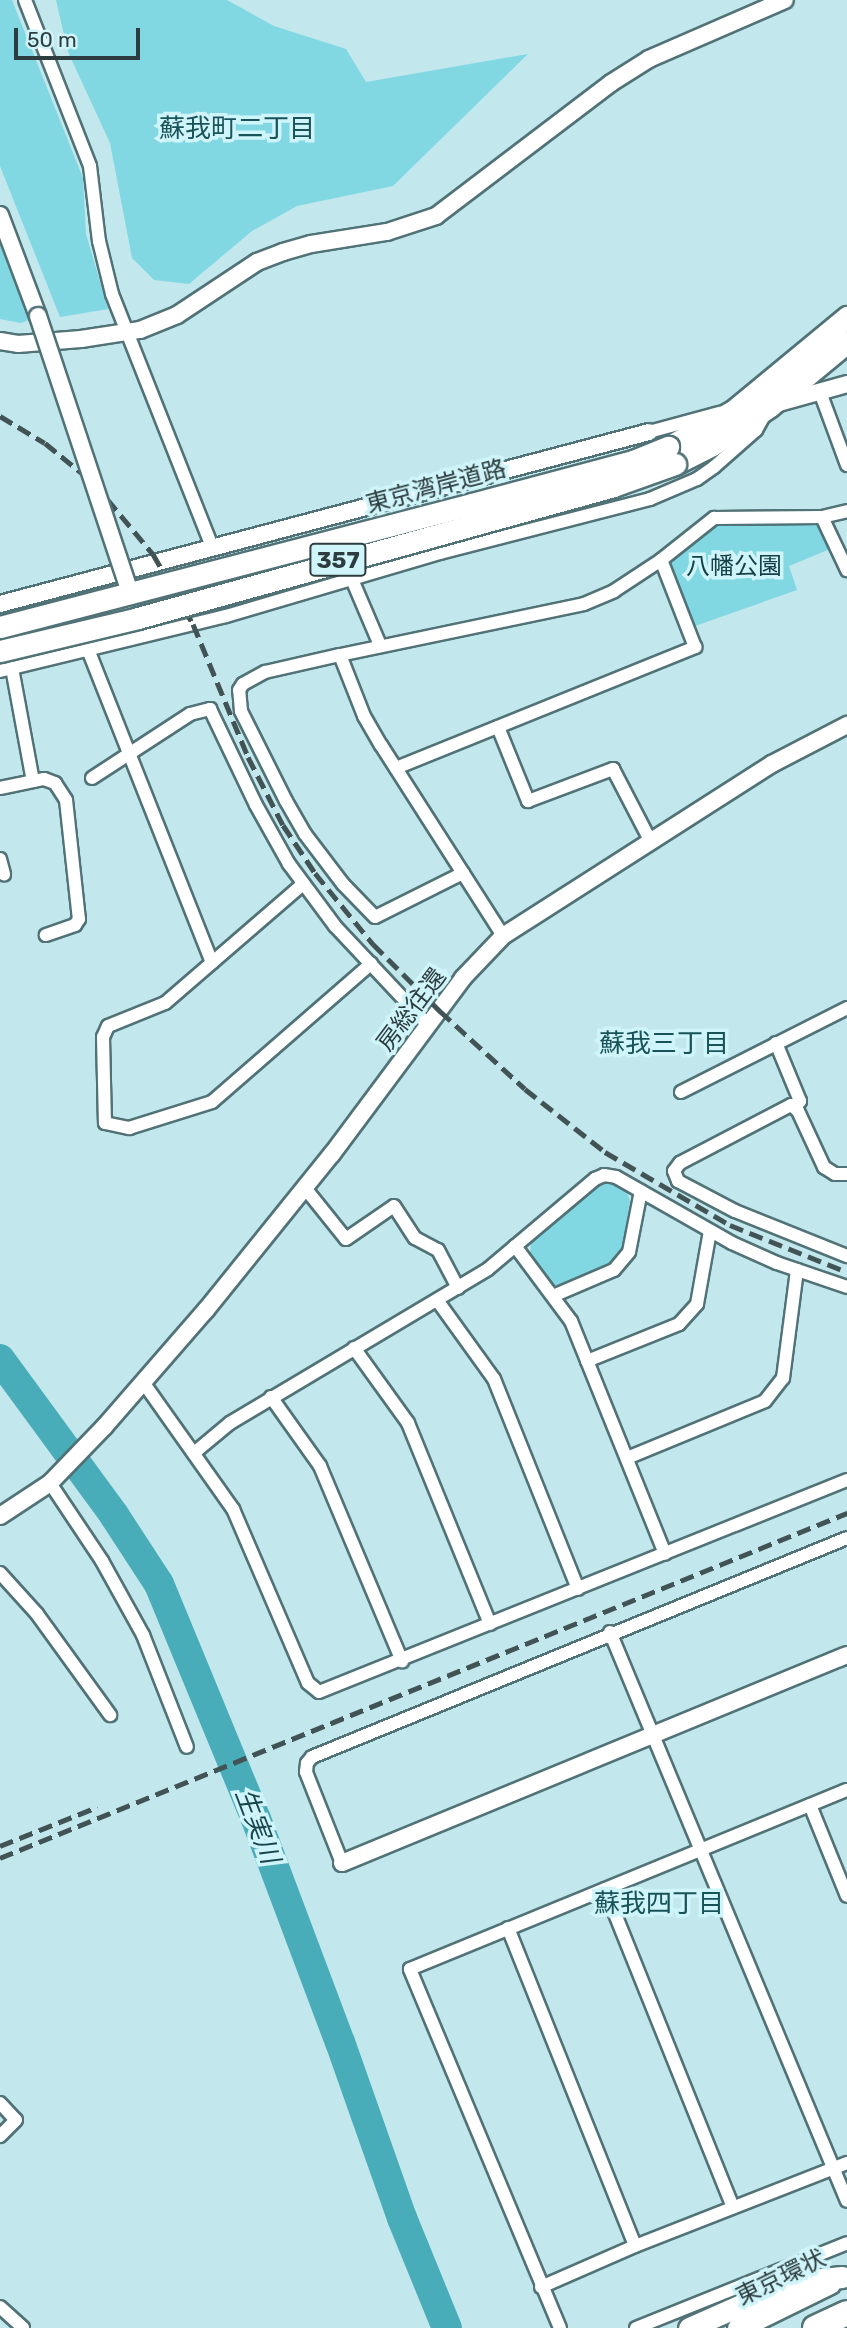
<!DOCTYPE html>
<meta charset="utf-8">
<style>
body{margin:0}
#map{position:relative;width:847px;height:2328px;overflow:hidden;background:#c2e7ec;font-family:Rubik,"Noto Sans JP",sans-serif}
div>[style]{position:absolute}
[style*='--x']{left:calc(var(--x)*1px);top:calc(var(--y)*1px);width:calc(var(--w)*1px);rotate:calc(var(--a)*1deg)}
.green>*{inset:0;background:#81d8e3}
.river>*{height:30px;margin:-15px;padding:0 15px;transform-origin:15px;border-radius:15px;background:#49acb9}
.roads{filter:drop-shadow(2px 0 #517277) drop-shadow(-2px 0 #517277) drop-shadow(0 2px #517277) drop-shadow(0 -2px #517277)}
.minor>*{height:12px;margin:-6px;padding:0 6px;transform-origin:6px;border-radius:6px;background:#fff}
.tertiary>*{height:16px;margin:-8px;padding:0 8px;transform-origin:8px;border-radius:8px;background:#fff}
.trunk>*{height:21px;margin:-10.5px;padding:0 10.5px;transform-origin:10.5px;border-radius:10.5px;background:#fff}
.motorway>*{height:24px;margin:-12px;padding:0 12px;transform-origin:12px;border-radius:12px;background:#fff}
.rail>*{height:5px;margin-top:-2.5px;transform-origin:0;background:repeating-linear-gradient(90deg,#415355 0 14px,transparent 0 21px)}
.bridges{filter:drop-shadow(2px 0 #517277) drop-shadow(-2px 0 #517277) drop-shadow(0 2px #517277) drop-shadow(0 -2px #517277)}
.tertiary-bridge>*{height:16px;margin:-8px;padding:0 8px;transform-origin:8px;border-radius:8px;background:#fff}
.trunk-bridge>*{height:21px;margin:-10.5px;padding:0 10.5px;transform-origin:10.5px;border-radius:10.5px;background:#fff}
span{translate:-50% -50%;white-space:nowrap;text-align:center;line-height:1.15;-webkit-text-stroke:7px #cff4f9;paint-order:stroke}
.shield-label span{padding:2px 5px;background:#cff4f9;border:2px solid;border-radius:5px;-webkit-text-stroke-width:0}
.shield-label{font-size:23px;color:#2d3c3e;font-weight:700}
.street-label{font-size:24px;color:#2d3c3e}
.park-label{font-size:24px;color:#144147}
.neighbourhood-label{font-size:26px;color:#18535a}
.water-label{font-size:26px;color:#19464c;font-style:italic}
.scale{position:absolute;left:14px;top:28px;width:126px;height:32px;box-sizing:border-box;border:4px solid #2d3c3e;border-top:0;padding-left:9px;font-size:21px;line-height:24px;white-space:nowrap;color:#2d3c3e;-webkit-text-stroke:5px #cff4f9;paint-order:stroke}
</style>
<div id="map">
<div class="green">
<i style="clip-path:polygon(0 0,12px 0,83px 178px,86px 234px,108px 309px,60px 317px,0 166px)"></i>
<i style="clip-path:polygon(56px 0,227px 0,274px 26px,346px 49px,366px 82px,528px 54px,393px 186px,297px 206px,252px 231px,189px 284px,154px 280px,132px 258px,110px 143px,68px 52px)"></i>
<i style="clip-path:polygon(0 240px,31px 319px,21px 323px,0 319px)"></i>
<i style="clip-path:polygon(820px 520px,830px 549px,789px 566px,797px 590px,695px 626px,670px 562px,715px 524px)"></i>
<i style="clip-path:polygon(609px 1182px,627px 1192px,630px 1201px,622px 1250px,609px 1265px,561px 1286px,550px 1284px,530px 1255px,531px 1241px,599px 1183px)"></i>
</div>
<div class="river">
<i style="--x:0;--y:1359;--w:193;--a:53.8"></i>
<i style="--x:114;--y:1515;--w:82;--a:56.9"></i>
<i style="--x:159;--y:1584;--w:254;--a:67.6"></i>
<i style="--x:256;--y:1819;--w:238;--a:69.4"></i>
<i style="--x:340;--y:2042;--w:187;--a:70.6"></i>
<i style="--x:402;--y:2218;--w:119;--a:67.8"></i>
</div>
<div class="roads">
<div class="minor">
<i style="--x:25;--y:0;--w:178;--a:68.6"></i>
<i style="--x:90;--y:166;--w:76;--a:83.2"></i>
<i style="--x:99;--y:241;--w:55;--a:76.2"></i>
<i style="--x:112;--y:294;--w:274;--a:68.4"></i>
<i style="--x:820;--y:392;--w:78;--a:69.7"></i>
<i style="--x:649;--y:432;--w:73;--a:-15.2"></i>
<i style="--x:822;--y:517;--w:59;--a:64.7"></i>
<i style="--x:351;--y:577;--w:74;--a:66.9"></i>
<i style="--x:89;--y:652;--w:334;--a:68.4"></i>
<i style="--x:340;--y:655;--w:66;--a:68.5"></i>
<i style="--x:364;--y:716;--w:34;--a:60"></i>
<i style="--x:381;--y:745;--w:227;--a:57.4"></i>
<i style="--x:12;--y:668;--w:115;--a:79.5"></i>
<i style="--x:0;--y:671;--w:233;--a:-13.7"></i>
<i style="--x:226;--y:616;--w:223;--a:-16.4"></i>
<i style="--x:440;--y:553;--w:217;--a:-14.4"></i>
<i style="--x:650;--y:499;--w:51;--a:-23.1"></i>
<i style="--x:697;--y:479;--w:21;--a:-35"></i>
<i style="--x:714;--y:467;--w:56;--a:-41.4"></i>
<i style="--x:756;--y:430;--w:18;--a:-61"></i>
<i style="--x:498;--y:727;--w:80;--a:67.9"></i>
<i style="--x:528;--y:801;--w:91;--a:-20.6"></i>
<i style="--x:613;--y:769;--w:82;--a:62.5"></i>
<i style="--x:396;--y:768;--w:323;--a:-22"></i>
<i style="--x:695;--y:647;--w:93;--a:-111.3"></i>
<i style="--x:92;--y:778;--w:117;--a:-33.1"></i>
<i style="--x:190;--y:714;--w:21;--a:-14"></i>
<i style="--x:210;--y:709;--w:106;--a:64.4"></i>
<i style="--x:256;--y:805;--w:68;--a:60.8"></i>
<i style="--x:289;--y:864;--w:77;--a:53.4"></i>
<i style="--x:335;--y:926;--w:137;--a:46.8"></i>
<i style="--x:0;--y:788;--w:45;--a:-11.6"></i>
<i style="--x:44;--y:779;--w:12;--a:20"></i>
<i style="--x:55;--y:783;--w:20;--a:57"></i>
<i style="--x:66;--y:800;--w:120;--a:83.8"></i>
<i style="--x:79;--y:919;--w:7;--a:124"></i>
<i style="--x:75;--y:925;--w:31;--a:161"></i>
<i style="--x:0;--y:859;--w:16;--a:75"></i>
<i style="--x:463;--y:873;--w:98;--a:153.4"></i>
<i style="--x:375;--y:917;--w:46;--a:-134.1"></i>
<i style="--x:343;--y:884;--w:63;--a:-127.2"></i>
<i style="--x:305;--y:834;--w:38;--a:-120"></i>
<i style="--x:286;--y:801;--w:101;--a:-116.6"></i>
<i style="--x:241;--y:711;--w:21;--a:-95"></i>
<i style="--x:239;--y:690;--w:7;--a:-56"></i>
<i style="--x:243;--y:684;--w:25;--a:-29"></i>
<i style="--x:265;--y:672;--w:77;--a:-12.8"></i>
<i style="--x:340;--y:655;--w:249;--a:-11.8"></i>
<i style="--x:584;--y:604;--w:33;--a:-23"></i>
<i style="--x:614;--y:591;--w:56;--a:-33.4"></i>
<i style="--x:661;--y:560;--w:68;--a:-38.4"></i>
<i style="--x:714;--y:518;--w:108;--a:-0.5"></i>
<i style="--x:822;--y:517;--w:26;--a:-13"></i>
<i style="--x:303;--y:884;--w:182;--a:139.2"></i>
<i style="--x:165;--y:1003;--w:61;--a:158"></i>
<i style="--x:108;--y:1026;--w:12;--a:114"></i>
<i style="--x:103;--y:1037;--w:86;--a:88.7"></i>
<i style="--x:105;--y:1123;--w:25;--a:12"></i>
<i style="--x:129;--y:1128;--w:87;--a:-17.4"></i>
<i style="--x:212;--y:1102;--w:211;--a:-41"></i>
<i style="--x:776;--y:1043;--w:63;--a:67.5"></i>
<i style="--x:800;--y:1101;--w:8;--a:130"></i>
<i style="--x:681;--y:1092;--w:186;--a:-26.8"></i>
<i style="--x:847;--y:1174;--w:12;--a:180"></i>
<i style="--x:835;--y:1174;--w:13;--a:-148"></i>
<i style="--x:824;--y:1167;--w:62;--a:-114.9"></i>
<i style="--x:798;--y:1111;--w:9;--a:-139"></i>
<i style="--x:791;--y:1105;--w:125;--a:152.4"></i>
<i style="--x:680;--y:1163;--w:10;--a:127"></i>
<i style="--x:674;--y:1171;--w:11;--a:68"></i>
<i style="--x:678;--y:1181;--w:64;--a:27.8"></i>
<i style="--x:735;--y:1211;--w:121;--a:21.9"></i>
<i style="--x:305;--y:1188;--w:65;--a:51.2"></i>
<i style="--x:346;--y:1239;--w:58;--a:-34.5"></i>
<i style="--x:394;--y:1206;--w:38;--a:57"></i>
<i style="--x:415;--y:1238;--w:26;--a:28"></i>
<i style="--x:438;--y:1250;--w:43;--a:62.2"></i>
<i style="--x:515;--y:1246;--w:94;--a:53.3"></i>
<i style="--x:571;--y:1321;--w:251;--a:68"></i>
<i style="--x:553;--y:1296;--w:66;--a:-23.1"></i>
<i style="--x:614;--y:1270;--w:23;--a:-50"></i>
<i style="--x:629;--y:1252;--w:62;--a:-78.9"></i>
<i style="--x:437;--y:1300;--w:97;--a:54.2"></i>
<i style="--x:494;--y:1379;--w:226;--a:68.2"></i>
<i style="--x:354;--y:1348;--w:92;--a:54.2"></i>
<i style="--x:408;--y:1423;--w:217;--a:67.8"></i>
<i style="--x:587;--y:1361;--w:99;--a:-21.9"></i>
<i style="--x:679;--y:1324;--w:27;--a:-48"></i>
<i style="--x:697;--y:1304;--w:74;--a:-79.9"></i>
<i style="--x:143;--y:1382;--w:156;--a:54.7"></i>
<i style="--x:233;--y:1509;--w:189;--a:66.7"></i>
<i style="--x:308;--y:1683;--w:14;--a:39"></i>
<i style="--x:319;--y:1692;--w:569;--a:-21.88"></i>
<i style="--x:271;--y:1397;--w:85;--a:54.6"></i>
<i style="--x:320;--y:1466;--w:212;--a:67.2"></i>
<i style="--x:194;--y:1453;--w:47;--a:-39.8"></i>
<i style="--x:230;--y:1423;--w:300;--a:-30.8"></i>
<i style="--x:488;--y:1269;--w:140;--a:-40.1"></i>
<i style="--x:595;--y:1179;--w:10;--a:-24"></i>
<i style="--x:604;--y:1175;--w:12;--a:9"></i>
<i style="--x:616;--y:1177;--w:133;--a:29.6"></i>
<i style="--x:732;--y:1243;--w:49;--a:24"></i>
<i style="--x:777;--y:1263;--w:74;--a:18.9"></i>
<i style="--x:627;--y:1458;--w:149;--a:-22.4"></i>
<i style="--x:765;--y:1401;--w:29;--a:-52"></i>
<i style="--x:783;--y:1378;--w:109;--a:-82.6"></i>
<i style="--x:50;--y:1483;--w:94;--a:56.3"></i>
<i style="--x:102;--y:1561;--w:85;--a:61"></i>
<i style="--x:143;--y:1635;--w:120;--a:68.6"></i>
<i style="--x:0;--y:1573;--w:55;--a:47.9"></i>
<i style="--x:37;--y:1614;--w:125;--a:54.1"></i>
<i style="--x:610;--y:1632;--w:616;--a:67.39"></i>
<i style="--x:810;--y:1805;--w:98;--a:67.9"></i>
<i style="--x:342;--y:1863;--w:98;--a:-111.6"></i>
<i style="--x:306;--y:1772;--w:9;--a:-84"></i>
<i style="--x:307;--y:1763;--w:8;--a:-50"></i>
<i style="--x:312;--y:1757;--w:578;--a:-22.26"></i>
<i style="--x:605;--y:1889;--w:343;--a:68.1"></i>
<i style="--x:508;--y:1928;--w:342;--a:68.2"></i>
<i style="--x:0;--y:2103;--w:23;--a:47"></i>
<i style="--x:16;--y:2120;--w:23;--a:135"></i>
<i style="--x:541;--y:2287;--w:103;--a:-23.6"></i>
<i style="--x:635;--y:2246;--w:228;--a:-21.4"></i>
<i style="--x:0;--y:2307;--w:31;--a:42"></i>
<i style="--x:560;--y:2328;--w:389;--a:-112.7"></i>
<i style="--x:410;--y:1969;--w:472;--a:-22.3"></i>
<i style="--x:636;--y:2328;--w:227;--a:-21.9"></i>
</div>
<div class="tertiary">
<i style="--x:0;--y:215;--w:108;--a:69.4"></i>
<i style="--x:0;--y:341;--w:18;--a:9"></i>
<i style="--x:18;--y:344;--w:63;--a:-4.5"></i>
<i style="--x:81;--y:339;--w:60;--a:-8.7"></i>
<i style="--x:140;--y:330;--w:40;--a:-22"></i>
<i style="--x:177;--y:315;--w:96;--a:-33.5"></i>
<i style="--x:257;--y:262;--w:28;--a:-21"></i>
<i style="--x:283;--y:252;--w:29;--a:-16"></i>
<i style="--x:311;--y:244;--w:77;--a:-9"></i>
<i style="--x:387;--y:232;--w:52;--a:-18.1"></i>
<i style="--x:436;--y:216;--w:220;--a:-37.2"></i>
<i style="--x:611;--y:83;--w:45;--a:-32.3"></i>
<i style="--x:649;--y:59;--w:148;--a:-23.5"></i>
<i style="--x:775;--y:404;--w:75;--a:-15.5"></i>
<i style="--x:0;--y:604;--w:671;--a:-14.84"></i>
<i style="--x:0;--y:1516;--w:60;--a:-33.4"></i>
<i style="--x:50;--y:1483;--w:79;--a:-46"></i>
<i style="--x:105;--y:1426;--w:154;--a:-49"></i>
<i style="--x:206;--y:1310;--w:201;--a:-51.1"></i>
<i style="--x:332;--y:1154;--w:219;--a:-53.3"></i>
<i style="--x:463;--y:978;--w:58;--a:-46.4"></i>
<i style="--x:503;--y:936;--w:319;--a:-32.6"></i>
<i style="--x:772;--y:764;--w:85;--a:-27.5"></i>
<i style="--x:342;--y:1863;--w:546;--a:-22.39"></i>
</div>
<div class="trunk">
<i style="--x:668;--y:447;--w:74;--a:-29"></i>
<i style="--x:733;--y:411;--w:148;--a:-39.5"></i>
<i style="--x:675;--y:464;--w:42;--a:-27.2"></i>
<i style="--x:712;--y:445;--w:70;--a:-33.9"></i>
<i style="--x:770;--y:406;--w:100;--a:-39.7"></i>
<i style="--x:689;--y:2328;--w:114;--a:-23.9"></i>
<i style="--x:793;--y:2282;--w:49;--a:-5.8"></i>
<i style="--x:738;--y:2328;--w:102;--a:-26.1"></i>
</div>
<div class="motorway">
<i style="--x:815;--y:2328;--w:35;--a:-25"></i>
</div>
</div>
<div class="rail">
<i style="--x:0;--y:416;--w:52;--a:31"></i>
<i style="--x:45;--y:443;--w:63;--a:39.2"></i>
<i style="--x:94;--y:483;--w:92;--a:50.3"></i>
<i style="--x:153;--y:554;--w:81;--a:60.3"></i>
<i style="--x:193;--y:624;--w:144;--a:67.5"></i>
<i style="--x:248;--y:757;--w:76;--a:62.8"></i>
<i style="--x:283;--y:825;--w:58;--a:56.3"></i>
<i style="--x:315;--y:873;--w:92;--a:50.8"></i>
<i style="--x:373;--y:944;--w:95;--a:45"></i>
<i style="--x:440;--y:1011;--w:115;--a:42.5"></i>
<i style="--x:525;--y:1089;--w:102;--a:38.2"></i>
<i style="--x:605;--y:1152;--w:145;--a:30.3"></i>
<i style="--x:730;--y:1225;--w:126;--a:21.9"></i>
<i style="--x:0;--y:1846;--w:105;--a:-21.9"></i>
<i style="--x:0;--y:1858;--w:915;--a:-22.16"></i>
</div>
<div class="bridges">
<div class="tertiary-bridge">
<i style="--x:38;--y:316;--w:294;--a:71.6"></i>
</div>
<div class="trunk-bridge">
<i style="--x:0;--y:627;--w:488;--a:-14.6"></i>
<i style="--x:472;--y:504;--w:167;--a:-15"></i>
<i style="--x:633;--y:461;--w:38;--a:-22"></i>
<i style="--x:0;--y:651;--w:142;--a:-13.4"></i>
<i style="--x:138;--y:618;--w:493;--a:-15.5"></i>
<i style="--x:613;--y:486;--w:66;--a:-19.5"></i>
</div>
</div>
<div class="shield-label">
<span style="left:338px;top:560px">357</span>
</div>
<div class="street-label">
<span style="left:436px;top:487px;rotate:-15deg">東京湾岸道路</span>
<span style="left:412px;top:1010px;rotate:-53deg">房総往還</span>
<span style="left:781px;top:2278px;rotate:-26deg">東京環状</span>
</div>
<div class="park-label">
<span style="left:734px;top:567px">八幡公園</span>
</div>
<div class="neighbourhood-label">
<span style="left:237px;top:129px">蘇我町二丁目</span>
<span style="left:664px;top:1044px">蘇我三丁目</span>
<span style="left:659px;top:1904px">蘇我四丁目</span>
</div>
<div class="water-label">
<span style="left:257px;top:1826px;rotate:69deg">生実川</span>
</div>
<div class="scale">50 m</div>
</div>
